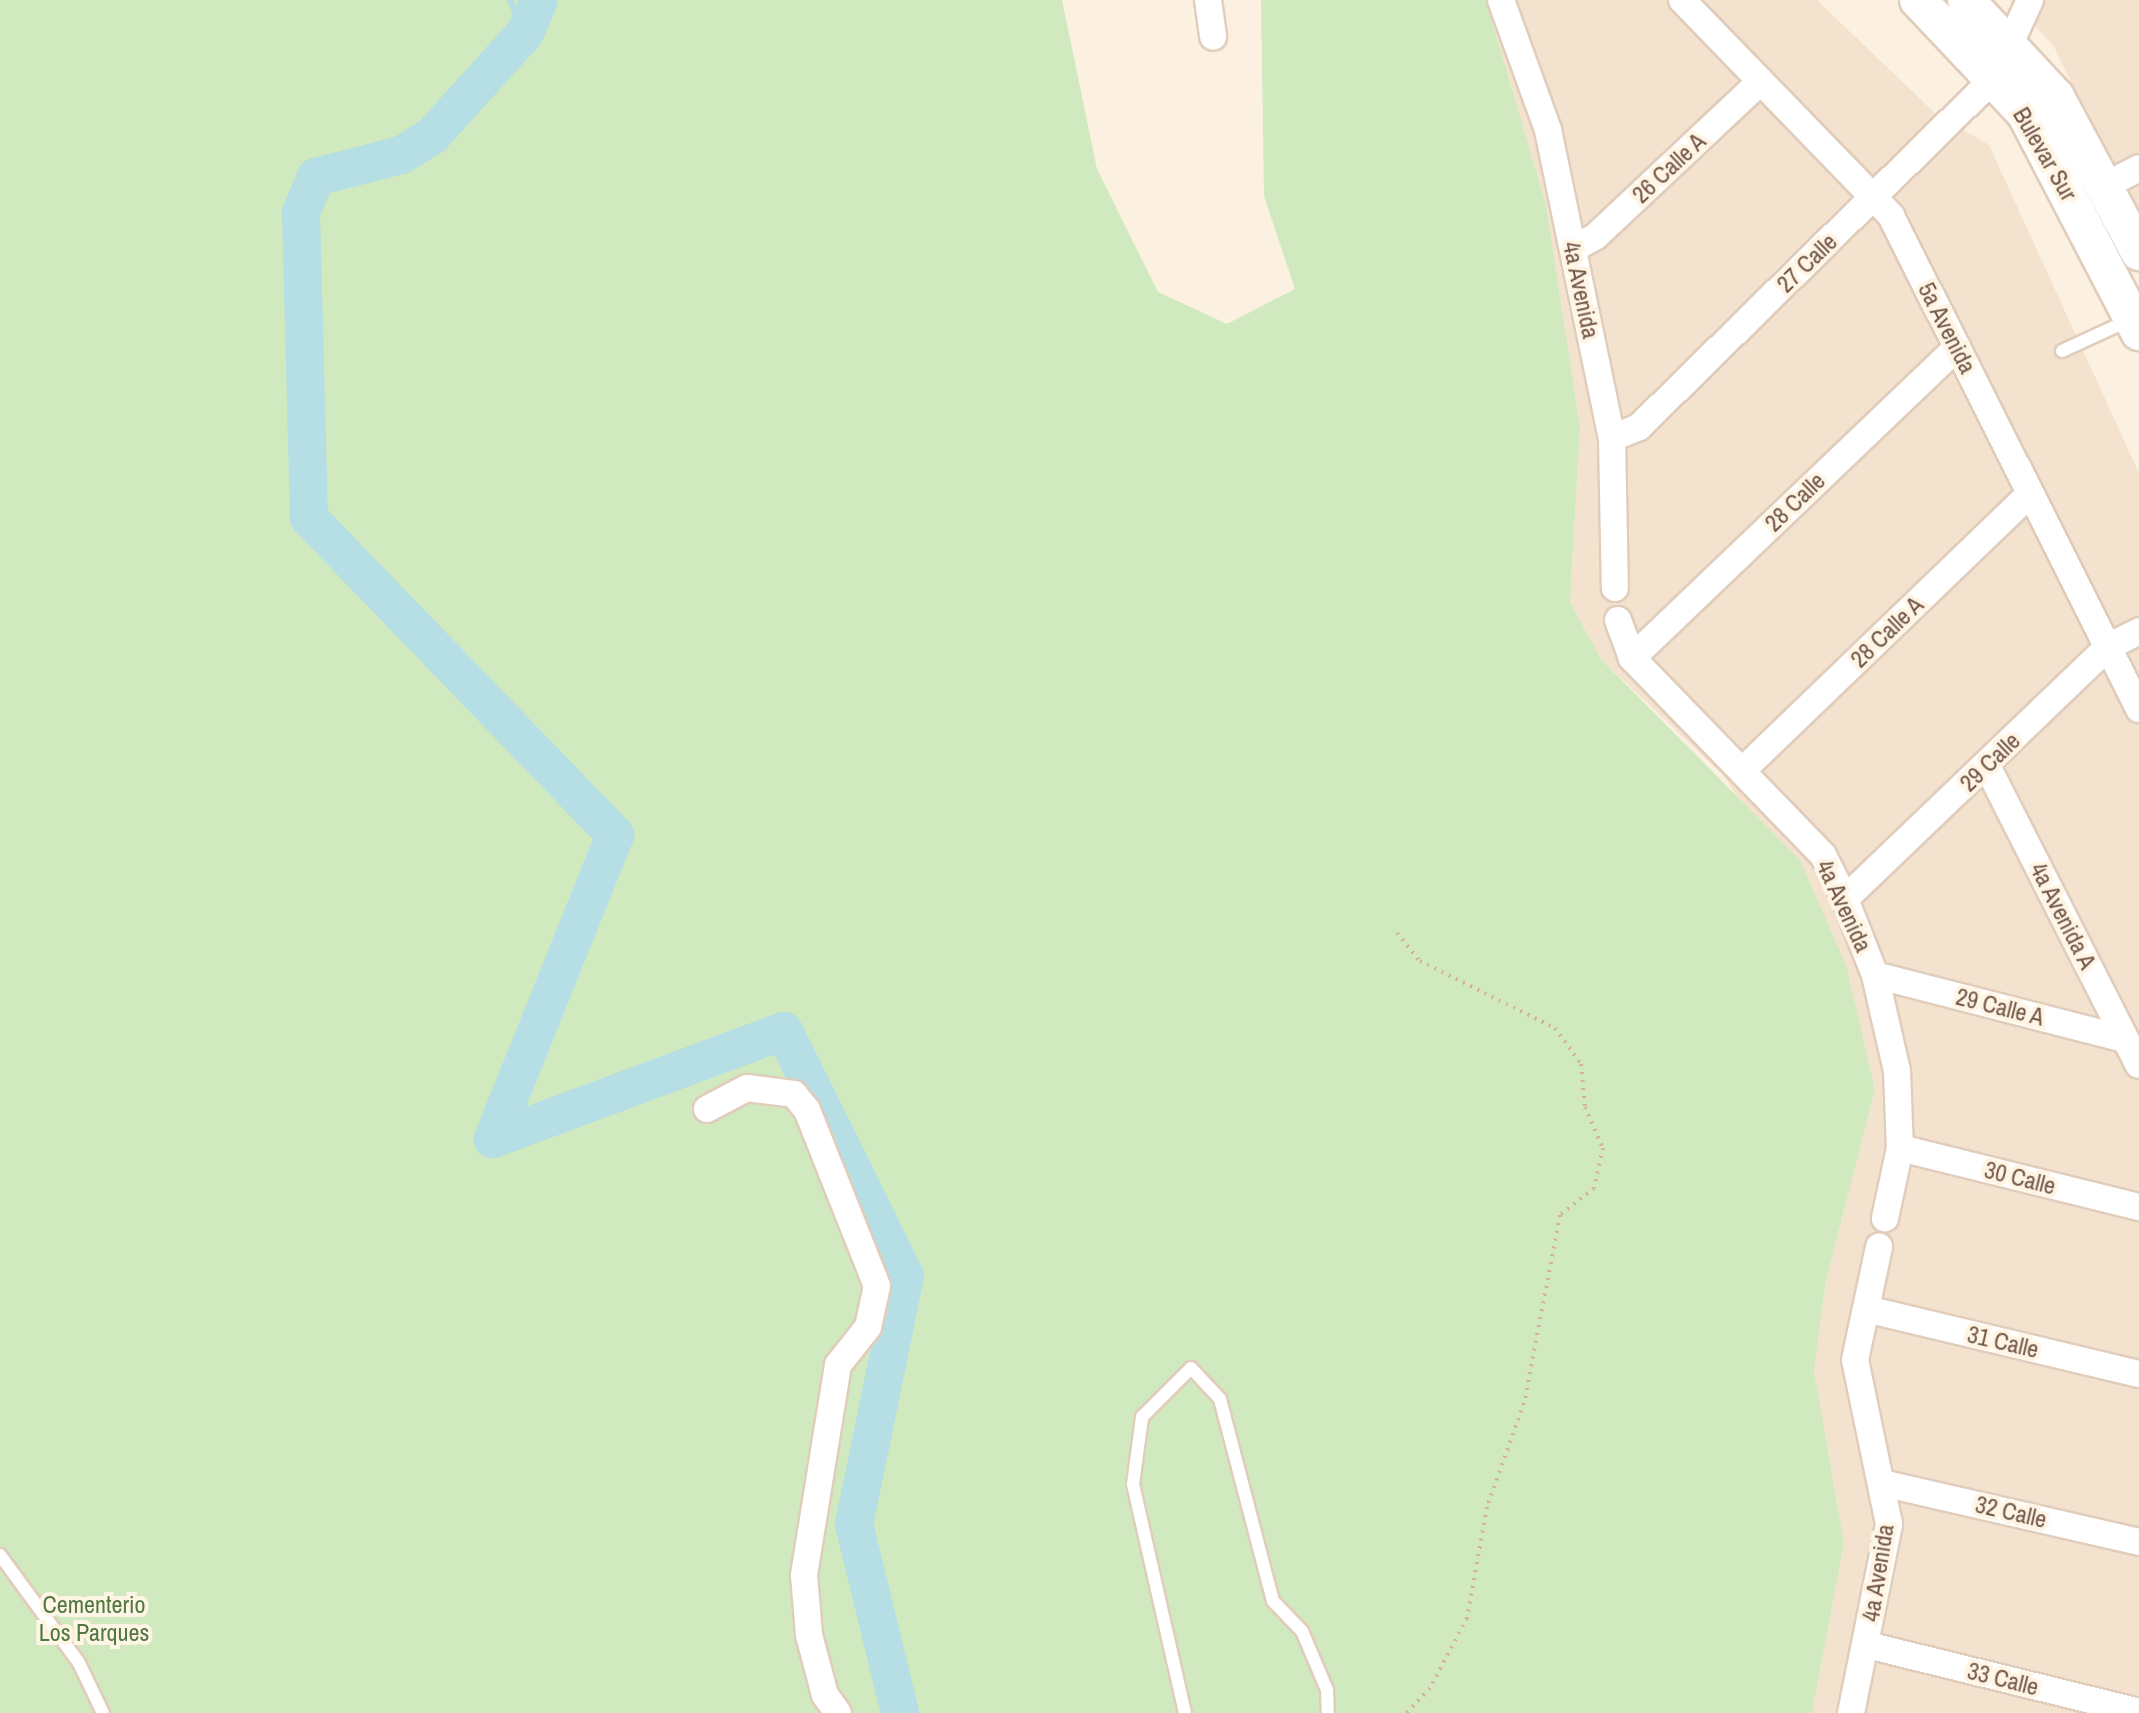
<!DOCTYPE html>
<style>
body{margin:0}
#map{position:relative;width:2139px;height:1713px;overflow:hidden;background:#fcf1e0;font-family:"Archivo Narrow",sans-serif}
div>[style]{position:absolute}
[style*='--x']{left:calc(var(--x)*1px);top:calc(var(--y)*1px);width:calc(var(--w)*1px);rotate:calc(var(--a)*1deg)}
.residential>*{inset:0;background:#f3e2ce}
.green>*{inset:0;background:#d0e9bf}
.stream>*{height:6px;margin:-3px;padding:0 3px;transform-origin:3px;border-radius:3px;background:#b5dee5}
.river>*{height:38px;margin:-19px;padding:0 19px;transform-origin:19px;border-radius:19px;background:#b5dee5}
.path>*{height:4px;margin-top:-2px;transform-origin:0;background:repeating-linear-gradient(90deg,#d5b19b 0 2px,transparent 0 8px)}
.roads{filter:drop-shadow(2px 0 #e0cdbc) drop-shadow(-2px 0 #e0cdbc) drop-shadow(0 2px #e0cdbc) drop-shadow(0 -2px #e0cdbc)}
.service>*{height:12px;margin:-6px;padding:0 6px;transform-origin:6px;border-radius:6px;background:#fff}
.minor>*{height:26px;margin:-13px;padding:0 13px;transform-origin:13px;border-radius:13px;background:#fff}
.secondary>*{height:36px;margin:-18px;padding:0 18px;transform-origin:18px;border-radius:18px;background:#fff}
span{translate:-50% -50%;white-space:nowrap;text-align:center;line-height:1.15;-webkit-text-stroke:8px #fff5e5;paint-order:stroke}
.street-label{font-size:24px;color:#725647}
.park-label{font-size:24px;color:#517840}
</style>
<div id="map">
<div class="residential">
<i style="clip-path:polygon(1486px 0,1817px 0,1936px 114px,1989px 145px,2139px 473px,2139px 1713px,1812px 1713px,1844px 1543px,1814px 1370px,1826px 1281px,1875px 1090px,1847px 968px,1724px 776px,1601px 659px,1570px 602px,1580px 427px,1546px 205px)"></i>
<i style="clip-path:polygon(2010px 0,2139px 0,2139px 223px,2053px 45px)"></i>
</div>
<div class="green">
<i style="clip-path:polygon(0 0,1062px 0,1097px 169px,1158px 292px,1227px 324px,1295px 289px,1264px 196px,1261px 0,1486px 0,1546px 205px,1580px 427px,1570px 602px,1601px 659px,1800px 860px,1847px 968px,1875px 1090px,1826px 1281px,1814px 1370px,1844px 1543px,1812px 1713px,0 1713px)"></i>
</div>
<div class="stream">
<i style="--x:510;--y:0;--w:36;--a:66"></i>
</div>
<div class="river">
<i style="--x:539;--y:0;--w:36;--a:113"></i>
<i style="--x:525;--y:33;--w:139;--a:132.1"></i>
<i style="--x:432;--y:136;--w:36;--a:148"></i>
<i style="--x:401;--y:155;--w:88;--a:165.5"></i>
<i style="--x:316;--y:177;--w:39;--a:113"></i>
<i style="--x:301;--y:213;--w:305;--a:88.5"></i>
<i style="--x:309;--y:518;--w:441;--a:46"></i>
<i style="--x:615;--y:835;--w:328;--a:111.9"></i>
<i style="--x:493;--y:1139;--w:310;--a:-20.4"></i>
<i style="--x:784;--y:1031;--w:273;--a:63.7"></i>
<i style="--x:905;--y:1276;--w:253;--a:101.6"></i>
<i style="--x:854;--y:1524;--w:195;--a:76.3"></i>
</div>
<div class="path">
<i style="--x:1397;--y:933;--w:36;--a:51"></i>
<i style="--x:1420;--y:961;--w:151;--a:26.4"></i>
<i style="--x:1555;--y:1028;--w:44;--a:54.2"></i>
<i style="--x:1581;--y:1064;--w:43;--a:84.7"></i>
<i style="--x:1585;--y:1107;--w:45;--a:66.3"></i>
<i style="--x:1603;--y:1148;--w:41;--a:102.7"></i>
<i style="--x:1594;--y:1188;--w:43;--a:141.5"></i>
<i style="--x:1560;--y:1215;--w:191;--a:100.8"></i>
<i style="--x:1524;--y:1403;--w:110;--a:109.6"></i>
<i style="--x:1487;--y:1507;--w:113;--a:100.2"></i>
<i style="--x:1467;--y:1618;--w:79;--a:117.9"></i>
<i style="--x:1430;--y:1688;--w:34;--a:133"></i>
</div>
<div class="roads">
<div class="service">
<i style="--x:2062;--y:351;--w:74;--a:-24.8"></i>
<i style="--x:0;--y:1555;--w:134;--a:53.8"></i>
<i style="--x:79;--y:1663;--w:55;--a:64.4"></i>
<i style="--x:1185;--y:1713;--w:235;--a:-102.8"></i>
<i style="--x:1133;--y:1484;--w:68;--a:-82.3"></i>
<i style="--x:1142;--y:1417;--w:69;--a:-45"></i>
<i style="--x:1191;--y:1368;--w:42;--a:46.9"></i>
<i style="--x:1220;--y:1399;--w:209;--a:75.3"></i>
<i style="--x:1273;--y:1601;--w:42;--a:46"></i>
<i style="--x:1302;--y:1631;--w:64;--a:67"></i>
<i style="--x:1327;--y:1690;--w:23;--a:88"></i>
</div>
<div class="minor">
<i style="--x:1208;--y:0;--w:37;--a:82"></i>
<i style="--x:1501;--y:0;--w:138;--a:70.1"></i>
<i style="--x:1548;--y:130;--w:315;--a:78.3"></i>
<i style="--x:1612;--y:438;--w:150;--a:88.9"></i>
<i style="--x:1682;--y:0;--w:301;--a:45.9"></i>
<i style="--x:1891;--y:216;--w:552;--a:63.3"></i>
<i style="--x:2106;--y:185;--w:37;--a:-27"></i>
<i style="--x:1573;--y:249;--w:26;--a:-29"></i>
<i style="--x:1596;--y:236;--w:226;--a:-43.2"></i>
<i style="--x:1612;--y:438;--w:29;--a:-22"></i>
<i style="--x:1639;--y:427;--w:498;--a:-44.5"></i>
<i style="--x:1994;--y:78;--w:86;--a:-65.2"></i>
<i style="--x:1618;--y:620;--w:40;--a:69.8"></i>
<i style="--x:1632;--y:658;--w:274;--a:45.9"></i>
<i style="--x:1823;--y:855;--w:49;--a:63.4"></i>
<i style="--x:1845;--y:899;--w:82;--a:68.5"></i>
<i style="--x:1875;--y:975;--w:98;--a:77.1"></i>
<i style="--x:1897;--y:1071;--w:77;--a:87.8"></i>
<i style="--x:1900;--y:1148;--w:72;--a:102.1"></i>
<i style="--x:1632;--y:658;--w:450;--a:-43.7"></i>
<i style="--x:1987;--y:766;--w:335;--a:63.1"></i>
<i style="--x:1744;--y:769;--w:397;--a:-43.9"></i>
<i style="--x:1845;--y:899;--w:364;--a:-43.8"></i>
<i style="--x:2108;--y:647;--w:35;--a:-27"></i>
<i style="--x:1875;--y:975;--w:258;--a:14.4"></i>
<i style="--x:707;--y:1109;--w:45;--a:-27.7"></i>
<i style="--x:747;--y:1088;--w:47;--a:7.3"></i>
<i style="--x:794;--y:1094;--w:21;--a:51"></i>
<i style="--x:807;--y:1110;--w:189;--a:68.3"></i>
<i style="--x:877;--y:1286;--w:42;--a:102.4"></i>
<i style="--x:868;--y:1327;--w:48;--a:128.3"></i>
<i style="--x:838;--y:1365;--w:213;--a:99.2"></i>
<i style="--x:804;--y:1575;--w:60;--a:85.2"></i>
<i style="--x:809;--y:1635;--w:62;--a:75.1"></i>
<i style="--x:825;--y:1695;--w:22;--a:54"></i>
<i style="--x:1900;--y:1148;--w:246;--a:13.9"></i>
<i style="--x:1866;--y:1309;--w:281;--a:13.4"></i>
<i style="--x:1882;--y:1483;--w:264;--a:12.9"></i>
<i style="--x:1867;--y:1645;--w:280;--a:13.8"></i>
<i style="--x:1851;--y:1713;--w:193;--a:-78.6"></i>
<i style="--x:1889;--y:1524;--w:167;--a:-101.7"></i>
<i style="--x:1855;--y:1360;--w:116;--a:-78"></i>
</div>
<div class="secondary">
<i style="--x:1918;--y:0;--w:156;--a:46.6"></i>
<i style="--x:2025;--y:113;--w:247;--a:62.5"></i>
<i style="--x:1966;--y:0;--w:132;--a:47.1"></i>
<i style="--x:2056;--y:97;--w:176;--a:61.8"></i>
</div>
</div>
<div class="street-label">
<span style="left:2045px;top:154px;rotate:60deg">Bulevar Sur</span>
<span style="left:1669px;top:168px;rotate:-43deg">26 Calle A</span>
<span style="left:1807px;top:263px;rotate:-44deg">27 Calle</span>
<span style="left:1581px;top:290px;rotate:78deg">4a Avenida</span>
<span style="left:1947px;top:328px;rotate:63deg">5a Avenida</span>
<span style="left:1795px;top:502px;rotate:-44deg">28 Calle</span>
<span style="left:1887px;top:632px;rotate:-44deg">28 Calle A</span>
<span style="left:1990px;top:762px;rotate:-44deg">29 Calle</span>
<span style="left:1844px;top:906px;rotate:65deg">4a Avenida</span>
<span style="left:2063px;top:916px;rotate:63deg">4a Avenida A</span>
<span style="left:2000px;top:1007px;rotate:14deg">29 Calle A</span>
<span style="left:2020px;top:1178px;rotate:14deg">30 Calle</span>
<span style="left:2003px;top:1342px;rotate:13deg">31 Calle</span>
<span style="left:2011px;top:1512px;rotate:13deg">32 Calle</span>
<span style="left:1878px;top:1573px;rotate:-81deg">4a Avenida</span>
<span style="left:2003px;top:1679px;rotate:14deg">33 Calle</span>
</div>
<div class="park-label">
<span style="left:94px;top:1619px">Cementerio<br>Los Parques</span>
</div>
</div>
